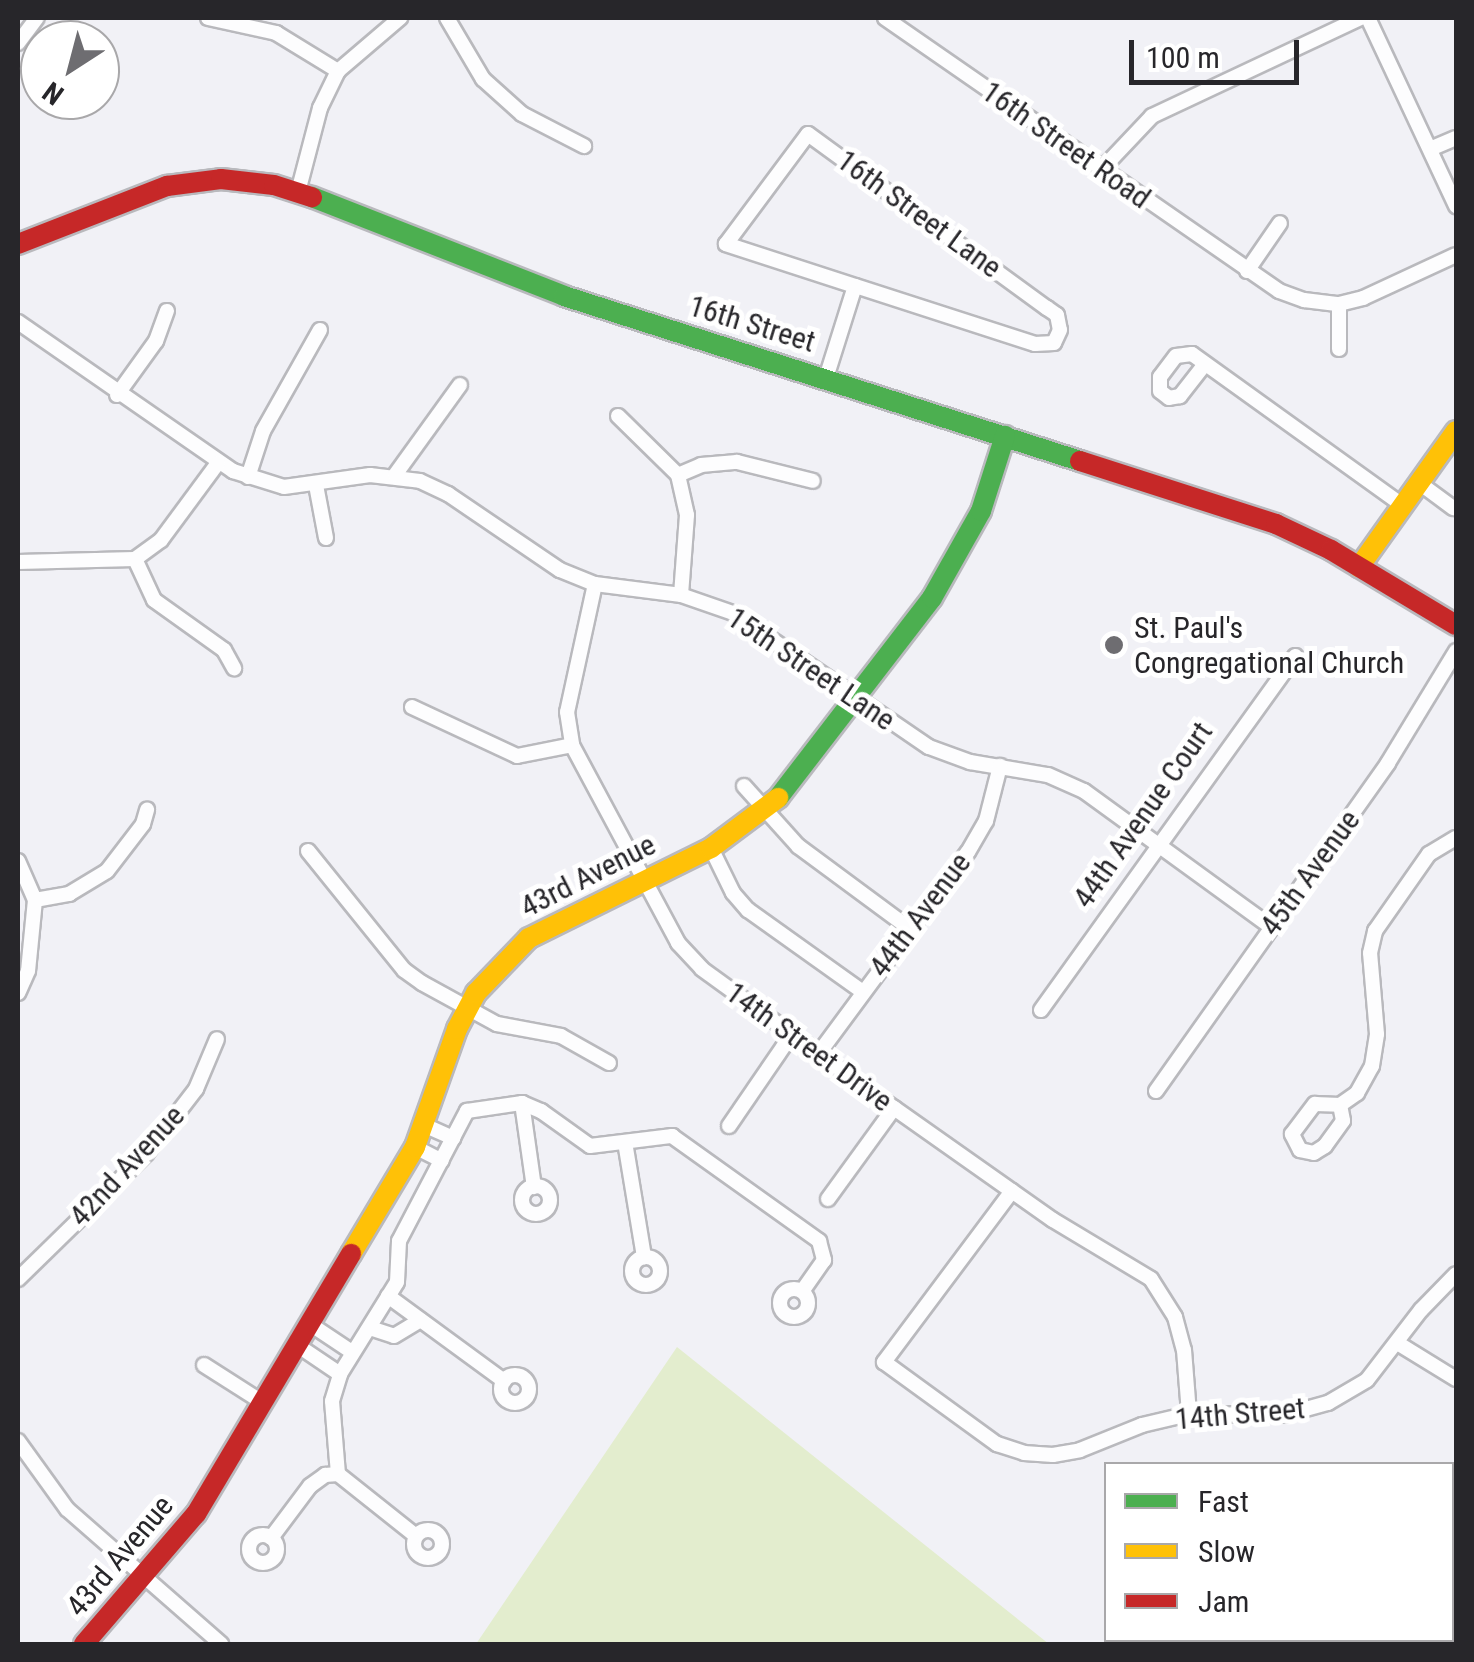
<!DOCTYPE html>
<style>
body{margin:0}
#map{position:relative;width:1474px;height:1662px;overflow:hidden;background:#f1f1f6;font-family:"Roboto Condensed",sans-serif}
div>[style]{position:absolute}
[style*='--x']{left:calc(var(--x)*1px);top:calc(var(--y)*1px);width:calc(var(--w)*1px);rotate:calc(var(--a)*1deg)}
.green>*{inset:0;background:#e3edce}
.roads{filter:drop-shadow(2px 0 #b9b9bd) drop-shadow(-2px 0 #b9b9bd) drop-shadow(0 2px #b9b9bd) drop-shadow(0 -2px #b9b9bd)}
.street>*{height:14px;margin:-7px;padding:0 7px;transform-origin:7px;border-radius:7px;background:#fdfdfe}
.street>.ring{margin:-7px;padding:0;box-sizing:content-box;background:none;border:14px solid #fdfdfe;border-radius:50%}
.fast>*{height:20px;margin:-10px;padding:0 10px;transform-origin:10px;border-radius:10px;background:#4caf50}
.slow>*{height:20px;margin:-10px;padding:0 10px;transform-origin:10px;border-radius:10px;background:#ffc107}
.jam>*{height:20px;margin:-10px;padding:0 10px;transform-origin:10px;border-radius:10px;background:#c62828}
.dots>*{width:28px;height:28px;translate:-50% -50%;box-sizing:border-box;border:5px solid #fff;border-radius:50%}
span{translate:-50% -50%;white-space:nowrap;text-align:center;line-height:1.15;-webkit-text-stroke:10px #fff;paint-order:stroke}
.street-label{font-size:30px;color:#27262a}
.poi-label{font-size:30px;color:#27262a}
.left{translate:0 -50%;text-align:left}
.frame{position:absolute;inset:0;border:20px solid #27262a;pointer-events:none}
.legend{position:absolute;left:1104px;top:1462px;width:350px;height:180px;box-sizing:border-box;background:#fff;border:2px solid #a9a8aa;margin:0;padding:12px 18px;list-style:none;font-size:30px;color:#27262a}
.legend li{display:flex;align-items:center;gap:20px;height:50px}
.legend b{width:50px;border:2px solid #a9a8aa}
.north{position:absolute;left:20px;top:20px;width:100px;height:100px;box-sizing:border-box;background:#fff;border:2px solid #a9a8aa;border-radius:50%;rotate:216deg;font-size:28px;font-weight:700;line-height:40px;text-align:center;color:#27262a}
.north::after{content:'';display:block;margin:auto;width:35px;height:45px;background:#6e6d71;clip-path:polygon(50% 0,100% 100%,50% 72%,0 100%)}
.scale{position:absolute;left:1129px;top:40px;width:170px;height:45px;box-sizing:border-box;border:5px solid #27262a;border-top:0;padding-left:12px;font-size:30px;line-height:35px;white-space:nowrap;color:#27262a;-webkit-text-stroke:8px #fff;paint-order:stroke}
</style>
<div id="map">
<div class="green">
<i style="clip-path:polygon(677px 1347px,757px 1411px,1049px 1644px,476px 1644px)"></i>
</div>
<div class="roads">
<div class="street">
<i style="--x:208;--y:18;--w:70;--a:12.4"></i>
<i style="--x:276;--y:33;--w:73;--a:31.5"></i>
<i style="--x:447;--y:18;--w:71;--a:59.5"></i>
<i style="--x:483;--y:79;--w:52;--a:41.9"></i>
<i style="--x:522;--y:114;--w:70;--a:27.3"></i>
<i style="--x:885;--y:18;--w:479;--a:34.7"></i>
<i style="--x:1279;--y:291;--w:27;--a:20"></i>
<i style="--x:1304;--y:300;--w:35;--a:7"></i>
<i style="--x:1339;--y:304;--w:25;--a:-14"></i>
<i style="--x:1363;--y:298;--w:102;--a:-24.8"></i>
<i style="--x:1368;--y:18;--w:208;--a:64.9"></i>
<i style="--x:18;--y:43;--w:31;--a:-53"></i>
<i style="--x:1430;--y:149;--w:28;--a:-23"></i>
<i style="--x:1101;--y:170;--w:74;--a:-46.6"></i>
<i style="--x:1152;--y:116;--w:230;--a:-25.2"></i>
<i style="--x:298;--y:192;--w:87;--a:-75.3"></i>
<i style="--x:320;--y:108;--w:41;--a:-64.1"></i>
<i style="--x:338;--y:71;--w:82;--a:-40.5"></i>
<i style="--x:1247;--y:271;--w:58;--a:-55.5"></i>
<i style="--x:18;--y:322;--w:262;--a:34.7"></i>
<i style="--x:233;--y:471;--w:53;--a:17.4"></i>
<i style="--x:284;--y:487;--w:87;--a:-7.9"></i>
<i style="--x:370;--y:475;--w:50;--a:6.8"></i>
<i style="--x:420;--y:481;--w:31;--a:25"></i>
<i style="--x:448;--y:494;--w:135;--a:34.2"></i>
<i style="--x:560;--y:570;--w:38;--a:22"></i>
<i style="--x:595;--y:584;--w:87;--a:7.3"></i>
<i style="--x:681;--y:595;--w:55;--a:19.1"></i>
<i style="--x:733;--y:613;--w:237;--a:34.4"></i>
<i style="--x:929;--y:747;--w:44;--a:20.1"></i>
<i style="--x:970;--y:762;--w:79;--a:9.5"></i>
<i style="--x:1048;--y:775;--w:39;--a:24"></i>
<i style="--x:1084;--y:791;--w:231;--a:36"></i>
<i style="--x:1339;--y:349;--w:45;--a:-90"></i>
<i style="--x:1205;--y:364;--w:41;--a:128"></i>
<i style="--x:1180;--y:396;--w:11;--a:170"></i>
<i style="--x:1169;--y:398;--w:11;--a:-142"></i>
<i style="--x:1160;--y:391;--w:14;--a:-90"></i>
<i style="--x:1160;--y:377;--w:26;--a:-53"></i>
<i style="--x:1176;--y:356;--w:16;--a:-7"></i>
<i style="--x:1192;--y:354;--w:259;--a:35.7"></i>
<i style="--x:826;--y:378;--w:96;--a:-72.5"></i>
<i style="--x:855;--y:286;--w:136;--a:-162"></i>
<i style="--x:726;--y:244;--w:137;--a:-53.3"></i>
<i style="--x:808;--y:134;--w:296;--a:36.1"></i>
<i style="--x:1047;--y:308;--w:12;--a:35"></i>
<i style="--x:1057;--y:315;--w:15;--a:79"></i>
<i style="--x:1060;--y:330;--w:14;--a:115"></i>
<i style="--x:1054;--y:343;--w:19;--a:177"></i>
<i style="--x:1035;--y:344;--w:189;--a:-162.1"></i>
<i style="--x:117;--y:395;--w:67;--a:-54.2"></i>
<i style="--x:156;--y:341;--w:32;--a:-70"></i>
<i style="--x:618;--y:416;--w:84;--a:44.5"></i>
<i style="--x:678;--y:475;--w:41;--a:77.3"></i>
<i style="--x:687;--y:515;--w:80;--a:94.3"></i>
<i style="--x:395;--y:475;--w:111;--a:-54.2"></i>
<i style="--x:678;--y:475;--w:25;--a:-23"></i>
<i style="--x:701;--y:465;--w:36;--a:-5"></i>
<i style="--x:737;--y:462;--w:78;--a:14"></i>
<i style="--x:248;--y:477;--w:48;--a:-71.9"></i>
<i style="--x:263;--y:431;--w:116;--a:-60.6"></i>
<i style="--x:1418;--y:482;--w:44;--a:36.6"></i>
<i style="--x:316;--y:485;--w:54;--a:79.3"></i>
<i style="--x:135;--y:559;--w:45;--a:65.1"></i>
<i style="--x:154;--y:600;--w:86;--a:35.5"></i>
<i style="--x:224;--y:650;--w:21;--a:61"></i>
<i style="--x:18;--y:562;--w:117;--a:-1.5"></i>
<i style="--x:135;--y:559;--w:32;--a:-36"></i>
<i style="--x:161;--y:540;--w:96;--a:-53.5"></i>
<i style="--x:595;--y:584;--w:131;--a:102.3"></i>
<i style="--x:567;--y:712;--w:33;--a:81"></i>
<i style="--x:572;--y:745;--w:225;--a:61.8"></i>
<i style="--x:678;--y:943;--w:35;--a:47"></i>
<i style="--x:702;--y:969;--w:237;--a:35.9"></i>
<i style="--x:894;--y:1108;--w:194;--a:35.2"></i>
<i style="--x:1053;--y:1220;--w:114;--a:31"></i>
<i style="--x:1151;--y:1279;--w:45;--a:57.7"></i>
<i style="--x:1175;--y:1317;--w:34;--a:75"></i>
<i style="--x:1184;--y:1350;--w:64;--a:85.5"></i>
<i style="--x:412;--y:707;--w:116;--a:25"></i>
<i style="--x:517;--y:756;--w:56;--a:-11.3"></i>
<i style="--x:744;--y:786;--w:81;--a:48"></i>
<i style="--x:798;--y:846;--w:139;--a:36.5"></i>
<i style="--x:711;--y:848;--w:50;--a:63.9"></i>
<i style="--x:733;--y:893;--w:23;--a:49"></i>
<i style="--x:748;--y:910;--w:141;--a:35.5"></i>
<i style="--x:308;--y:851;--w:153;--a:51.1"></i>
<i style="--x:404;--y:970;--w:22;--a:36"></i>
<i style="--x:422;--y:983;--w:85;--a:28.7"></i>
<i style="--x:497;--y:1024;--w:65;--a:10.6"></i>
<i style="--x:561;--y:1036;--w:55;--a:29.4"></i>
<i style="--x:18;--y:861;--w:43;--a:66.4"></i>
<i style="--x:35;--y:900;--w:71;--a:95.6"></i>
<i style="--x:28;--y:971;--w:24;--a:114"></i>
<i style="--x:35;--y:900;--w:35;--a:-10"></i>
<i style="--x:69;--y:894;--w:44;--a:-31.2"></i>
<i style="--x:107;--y:871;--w:59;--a:-52.5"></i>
<i style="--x:143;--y:824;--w:15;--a:-74"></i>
<i style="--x:1041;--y:1010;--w:436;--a:-54.3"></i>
<i style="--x:819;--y:1053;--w:250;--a:-53.5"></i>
<i style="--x:968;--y:852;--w:36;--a:-60"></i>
<i style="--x:986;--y:821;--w:57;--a:-75.7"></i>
<i style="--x:1156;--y:1091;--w:402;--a:-54.7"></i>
<i style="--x:1388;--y:763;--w:131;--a:-58.7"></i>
<i style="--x:522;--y:1103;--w:85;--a:81.9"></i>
<i style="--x:1340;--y:1105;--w:16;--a:79"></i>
<i style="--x:1343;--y:1121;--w:31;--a:126"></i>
<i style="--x:1325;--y:1146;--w:13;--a:148"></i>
<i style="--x:1314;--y:1153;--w:14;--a:-168"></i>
<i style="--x:1300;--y:1150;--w:18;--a:-117"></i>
<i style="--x:1292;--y:1134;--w:38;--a:-53"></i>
<i style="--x:1315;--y:1104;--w:25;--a:2"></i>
<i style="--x:1340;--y:1105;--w:21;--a:-35"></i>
<i style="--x:1357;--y:1093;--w:31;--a:-61"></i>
<i style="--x:1372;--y:1066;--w:32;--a:-81"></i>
<i style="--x:1377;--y:1034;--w:81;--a:-94.9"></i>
<i style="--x:1370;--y:953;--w:23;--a:-77"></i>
<i style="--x:1375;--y:931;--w:94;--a:-55"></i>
<i style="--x:1429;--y:854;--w:31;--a:-31"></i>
<i style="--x:426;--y:1126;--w:30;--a:24"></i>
<i style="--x:729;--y:1126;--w:112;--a:-55.6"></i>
<i style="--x:625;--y:1142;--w:117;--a:80.6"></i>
<i style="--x:415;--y:1147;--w:30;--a:27"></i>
<i class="ring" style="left:522px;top:1186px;width:14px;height:14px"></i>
<i style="--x:1012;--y:1191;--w:214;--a:126.8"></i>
<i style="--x:884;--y:1362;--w:140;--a:36"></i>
<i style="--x:997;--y:1444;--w:28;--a:18"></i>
<i style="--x:1024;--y:1453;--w:29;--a:4"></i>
<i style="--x:1053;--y:1455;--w:27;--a:-10"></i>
<i style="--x:1080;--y:1450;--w:67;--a:-22"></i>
<i style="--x:1142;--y:1425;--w:48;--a:-13.2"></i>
<i style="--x:1189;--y:1414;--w:95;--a:0.6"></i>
<i style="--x:1284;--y:1415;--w:46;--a:-15.3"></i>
<i style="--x:1328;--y:1403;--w:45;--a:-30.5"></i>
<i style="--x:1367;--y:1380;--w:88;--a:-52.4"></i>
<i style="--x:1421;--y:1310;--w:50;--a:-45.8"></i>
<i style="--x:828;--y:1199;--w:112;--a:-54"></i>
<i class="ring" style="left:632px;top:1257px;width:14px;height:14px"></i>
<i style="--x:18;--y:1279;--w:179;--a:-44.3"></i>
<i style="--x:146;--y:1154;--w:82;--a:-52.4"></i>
<i style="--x:196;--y:1089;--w:54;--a:-67.2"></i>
<i class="ring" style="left:780px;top:1289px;width:14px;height:14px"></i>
<i style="--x:388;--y:1296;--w:144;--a:36.2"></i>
<i style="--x:310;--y:1324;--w:50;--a:33.7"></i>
<i style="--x:370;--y:1328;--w:25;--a:18"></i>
<i style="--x:394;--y:1336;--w:31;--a:-31"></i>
<i style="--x:1399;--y:1344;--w:67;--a:31.6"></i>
<i style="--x:297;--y:1345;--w:52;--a:34"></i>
<i style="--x:204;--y:1365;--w:69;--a:32.5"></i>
<i class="ring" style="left:501px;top:1375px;width:14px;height:14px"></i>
<i style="--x:18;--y:1441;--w:84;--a:54.2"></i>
<i style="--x:67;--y:1509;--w:205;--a:41.2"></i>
<i class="ring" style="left:414px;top:1530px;width:14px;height:14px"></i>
<i class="ring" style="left:249px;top:1535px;width:14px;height:14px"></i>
<i style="--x:416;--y:1536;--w:100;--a:-141.5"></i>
<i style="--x:338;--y:1474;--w:73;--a:-94.7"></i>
<i style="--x:332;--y:1401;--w:28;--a:-73"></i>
<i style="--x:340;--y:1374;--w:108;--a:-58.2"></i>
<i style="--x:397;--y:1282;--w:41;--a:-87.2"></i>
<i style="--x:399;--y:1241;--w:147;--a:-62.4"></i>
<i style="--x:467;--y:1111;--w:56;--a:-8.3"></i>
<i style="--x:522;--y:1103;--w:21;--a:23"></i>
<i style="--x:541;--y:1111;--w:60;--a:35.5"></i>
<i style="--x:590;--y:1146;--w:83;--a:-7"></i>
<i style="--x:672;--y:1136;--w:181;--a:35.5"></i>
<i style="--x:819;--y:1241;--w:20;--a:75"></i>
<i style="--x:824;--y:1260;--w:38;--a:125"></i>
<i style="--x:271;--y:1538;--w:65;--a:-53.1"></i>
<i style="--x:310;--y:1486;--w:19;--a:-36"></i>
<i style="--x:325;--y:1475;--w:13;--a:-4"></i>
</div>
<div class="fast">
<i style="--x:312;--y:197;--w:271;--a:21.4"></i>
<i style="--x:564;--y:296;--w:542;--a:17.73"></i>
<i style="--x:778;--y:798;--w:252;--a:-52.4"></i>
<i style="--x:932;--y:598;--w:100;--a:-60.6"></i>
<i style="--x:981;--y:511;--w:79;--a:-72.3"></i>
</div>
<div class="slow">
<i style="--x:1359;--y:567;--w:167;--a:-54.5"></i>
<i style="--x:351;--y:1254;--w:125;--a:-59.1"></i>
<i style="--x:415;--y:1147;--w:125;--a:-70.4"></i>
<i style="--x:457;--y:1029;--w:41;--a:-62.2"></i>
<i style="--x:476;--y:993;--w:76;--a:-46.1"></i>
<i style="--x:529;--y:938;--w:203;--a:-26.3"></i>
<i style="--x:711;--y:848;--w:84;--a:-36.7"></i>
</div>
<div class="jam">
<i style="--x:18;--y:244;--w:160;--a:-21.3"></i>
<i style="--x:167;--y:186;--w:54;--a:-7.4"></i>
<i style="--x:221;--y:179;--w:53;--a:6.5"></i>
<i style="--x:274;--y:185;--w:40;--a:18"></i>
<i style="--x:1080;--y:461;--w:206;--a:17.8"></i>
<i style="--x:1276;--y:524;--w:61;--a:25.3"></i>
<i style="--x:1331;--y:550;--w:146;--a:31"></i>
<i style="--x:84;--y:1644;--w:172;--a:-49.3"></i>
<i style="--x:196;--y:1514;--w:303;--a:-59.2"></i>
</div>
</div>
<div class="dots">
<i style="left:1114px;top:645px;background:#6e6d71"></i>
</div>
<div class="street-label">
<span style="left:1066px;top:145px;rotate:35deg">16th Street Road</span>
<span style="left:919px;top:214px;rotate:36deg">16th Street Lane</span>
<span style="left:752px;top:324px;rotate:17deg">16th Street</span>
<span style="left:811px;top:669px;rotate:34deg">15th Street Lane</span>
<span style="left:1143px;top:815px;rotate:-55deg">44th Avenue Court</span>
<span style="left:1310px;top:873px;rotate:-54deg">45th Avenue</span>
<span style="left:588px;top:876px;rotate:-27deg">43rd Avenue</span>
<span style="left:920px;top:915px;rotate:-53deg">44th Avenue</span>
<span style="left:809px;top:1047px;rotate:36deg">14th Street Drive</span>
<span style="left:127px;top:1166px;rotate:-47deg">42nd Avenue</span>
<span style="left:1240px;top:1414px;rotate:-5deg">14th Street</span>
<span style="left:120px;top:1556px;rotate:-50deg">43rd Avenue</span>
</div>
<div class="poi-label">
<span class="left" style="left:1134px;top:645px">St. Paul's<br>Congregational Church</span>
</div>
<div class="frame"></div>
<ul class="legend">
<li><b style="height:12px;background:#4caf50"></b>Fast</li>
<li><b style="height:12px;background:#ffc107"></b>Slow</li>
<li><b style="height:12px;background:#c62828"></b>Jam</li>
</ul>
<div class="north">N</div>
<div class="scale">100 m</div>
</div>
